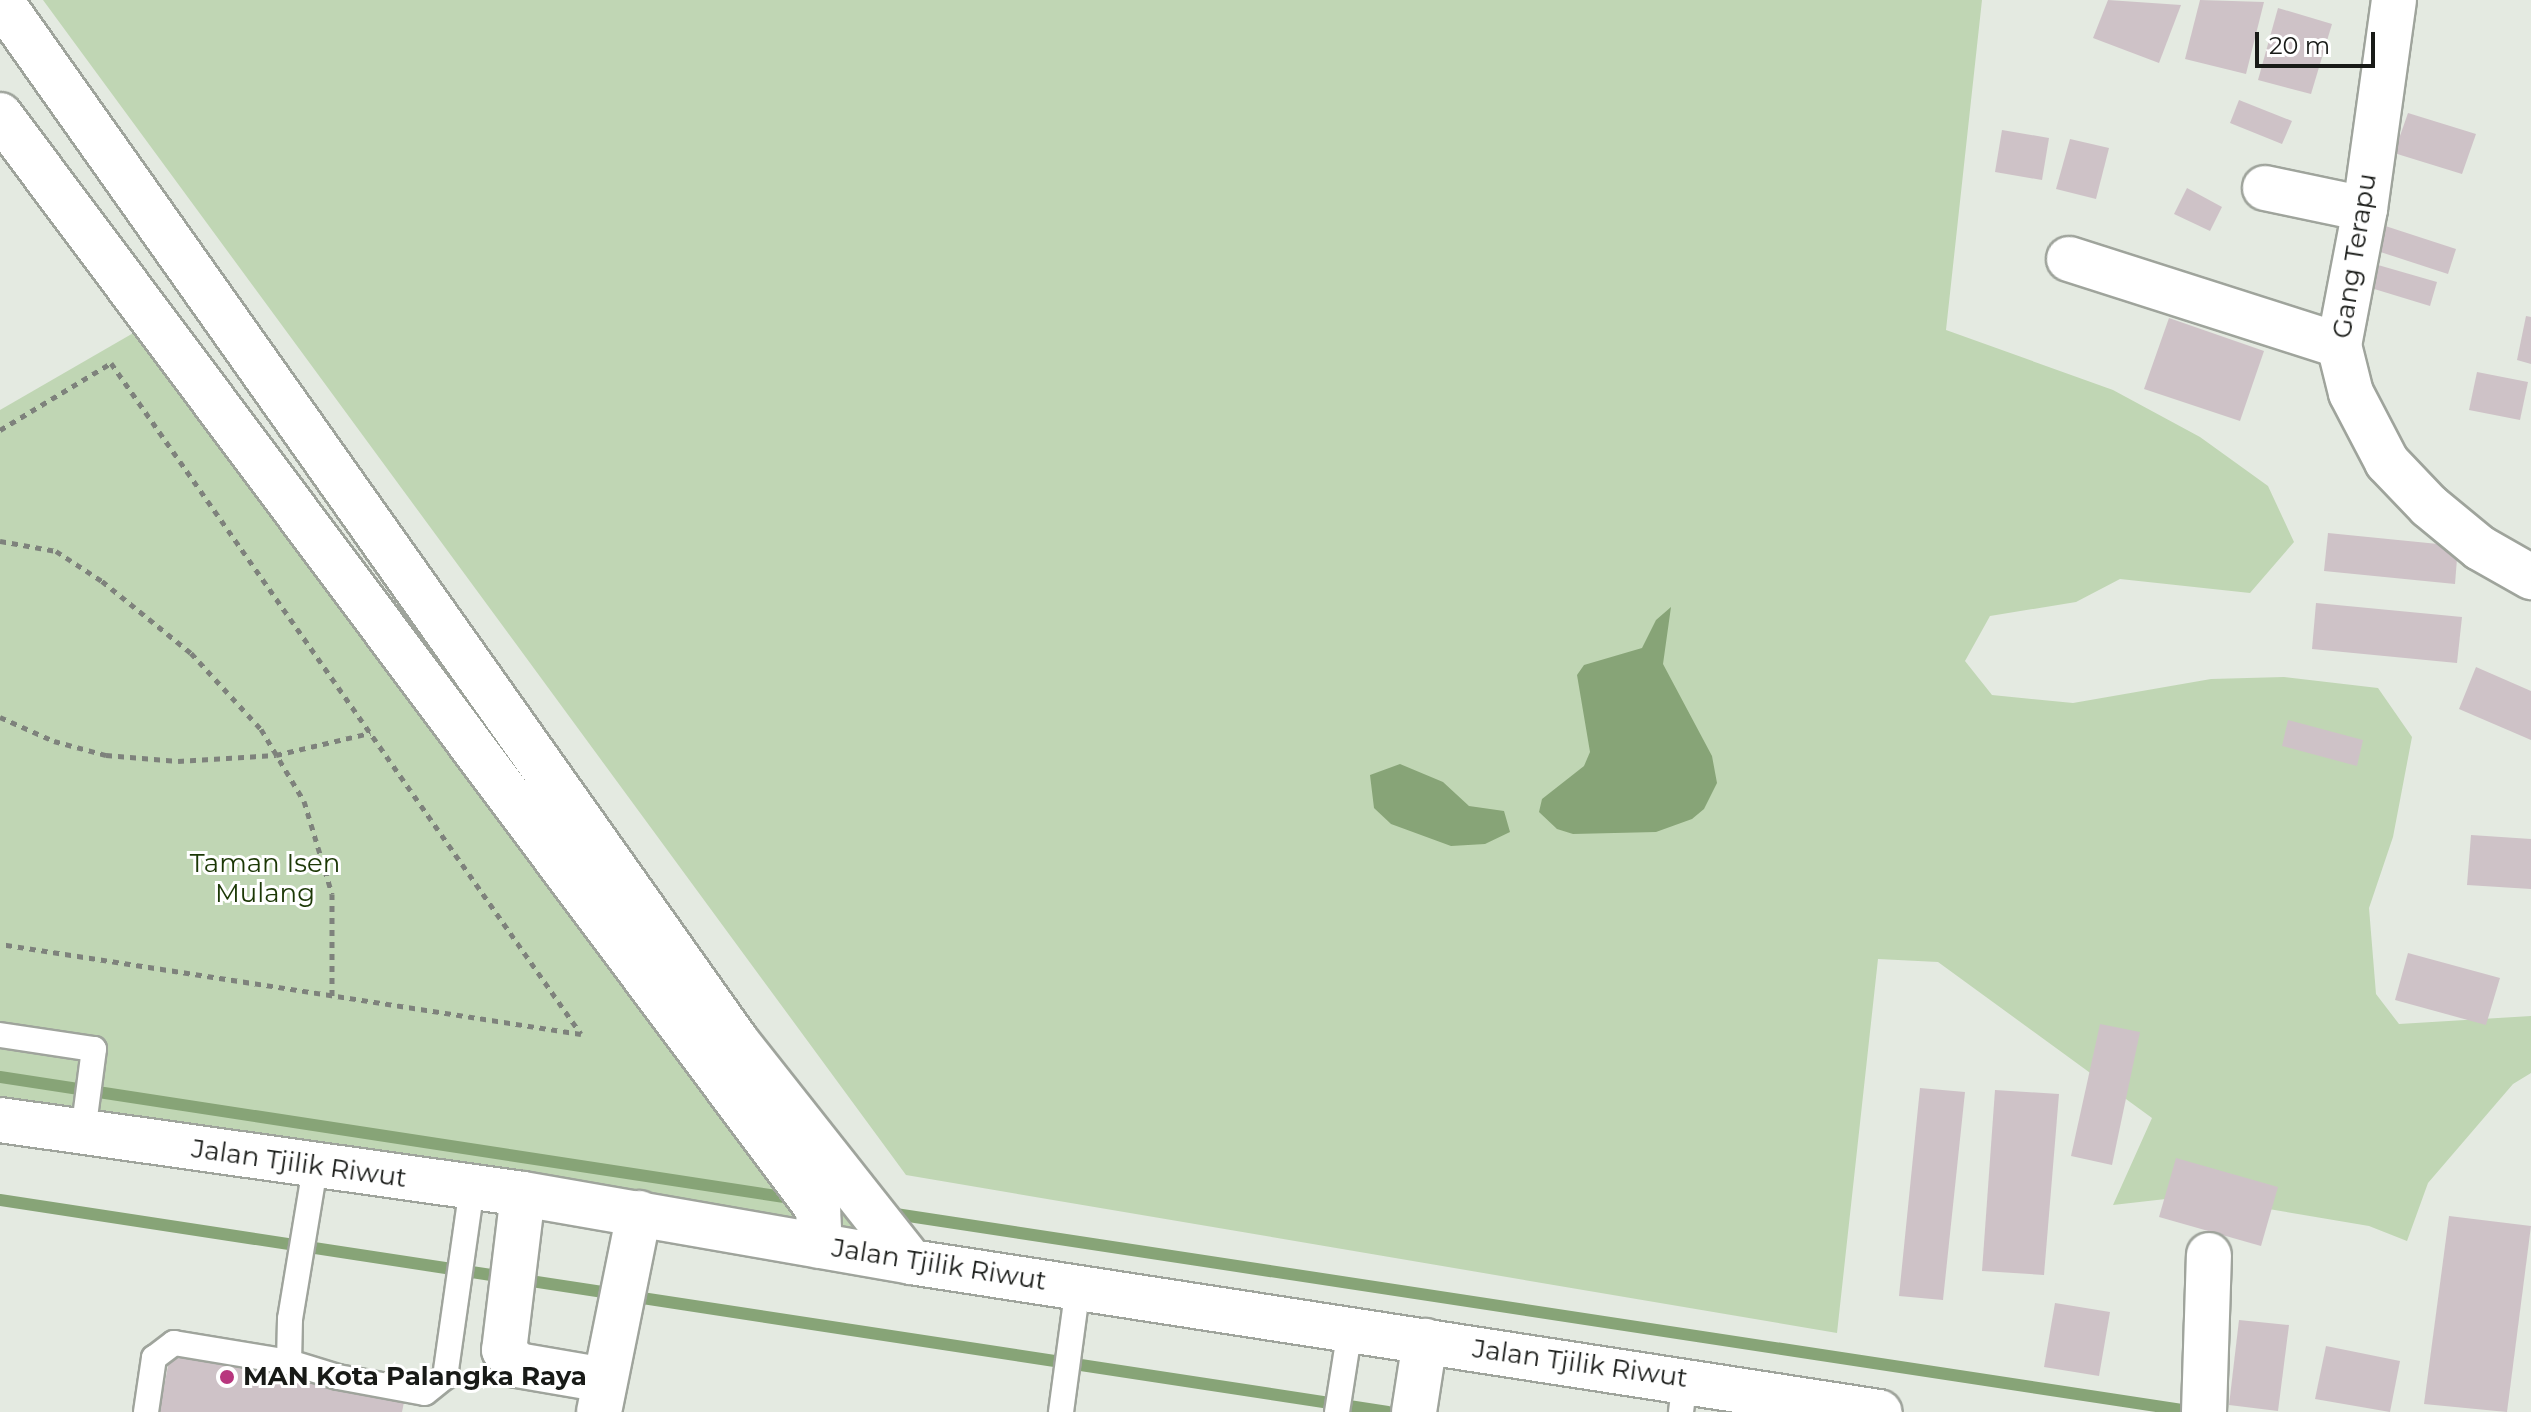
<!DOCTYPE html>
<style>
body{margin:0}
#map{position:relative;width:2531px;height:1412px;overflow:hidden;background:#e4eae1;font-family:Montserrat,sans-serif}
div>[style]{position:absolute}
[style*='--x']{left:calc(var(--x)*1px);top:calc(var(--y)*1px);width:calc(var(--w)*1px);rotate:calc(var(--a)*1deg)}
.green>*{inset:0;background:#c0d6b4}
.water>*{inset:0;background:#87a477}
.stream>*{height:12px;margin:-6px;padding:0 6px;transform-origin:6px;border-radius:6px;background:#87a477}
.building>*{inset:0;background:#cec2c7}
.path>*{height:5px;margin-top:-2.5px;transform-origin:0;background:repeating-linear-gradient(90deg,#7e827c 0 6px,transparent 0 12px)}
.roads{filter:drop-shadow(2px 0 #9fa49c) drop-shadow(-2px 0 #9fa49c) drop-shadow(0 2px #9fa49c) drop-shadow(0 -2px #9fa49c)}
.service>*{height:24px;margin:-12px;padding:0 12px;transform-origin:12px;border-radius:12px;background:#fff}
.minor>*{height:44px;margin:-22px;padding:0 22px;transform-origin:22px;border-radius:22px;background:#fff}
.trunk>*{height:44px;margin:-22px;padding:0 22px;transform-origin:22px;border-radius:22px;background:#fff}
.dots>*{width:22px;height:22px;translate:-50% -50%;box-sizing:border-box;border:4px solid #fff;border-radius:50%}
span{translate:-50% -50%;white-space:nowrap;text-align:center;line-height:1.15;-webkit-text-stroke:6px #fff;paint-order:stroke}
.street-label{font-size:26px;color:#181a17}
.park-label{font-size:26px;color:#1c3806}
.poi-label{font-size:26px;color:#181a17;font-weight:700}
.left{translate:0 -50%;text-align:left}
.scale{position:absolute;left:2255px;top:32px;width:120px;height:36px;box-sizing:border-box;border:4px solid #181a17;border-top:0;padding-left:10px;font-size:24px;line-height:28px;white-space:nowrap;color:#181a17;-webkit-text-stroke:6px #fff;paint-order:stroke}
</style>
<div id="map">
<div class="green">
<i style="clip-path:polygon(43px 0,1982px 0,1946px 330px,2113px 390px,2200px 437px,2268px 486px,2294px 542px,2250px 593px,2120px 579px,2076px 602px,1990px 616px,1965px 661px,1992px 695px,2073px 703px,2211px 679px,2284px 677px,2378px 688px,2412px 737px,2393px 837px,2369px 908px,2376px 994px,2399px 1024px,2531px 1016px,2531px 1073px,2513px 1084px,2428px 1183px,2407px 1241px,2369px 1226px,2192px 1196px,2113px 1205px,2152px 1118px,1938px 962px,1878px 959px,1837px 1333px,906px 1175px)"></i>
<i style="clip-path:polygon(168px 313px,874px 1244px,0 1105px,0 410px)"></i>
</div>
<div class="water">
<i style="clip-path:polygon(1671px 607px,1663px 664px,1712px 756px,1717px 783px,1704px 809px,1692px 819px,1656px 832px,1573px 834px,1557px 829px,1539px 812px,1542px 799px,1584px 766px,1590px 752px,1577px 675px,1584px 665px,1642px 648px,1656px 620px)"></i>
<i style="clip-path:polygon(1400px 764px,1443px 782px,1469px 806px,1504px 811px,1510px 832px,1485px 844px,1451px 846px,1391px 824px,1374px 808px,1370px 775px)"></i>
</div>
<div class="stream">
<i style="--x:0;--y:1077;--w:805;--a:8.71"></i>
<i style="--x:0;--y:1200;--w:1404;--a:8.68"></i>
<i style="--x:889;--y:1213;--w:1321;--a:8.66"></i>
</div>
<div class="building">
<i style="clip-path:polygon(2108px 0,2181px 5px,2159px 63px,2093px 38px)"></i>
<i style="clip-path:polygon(2200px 0,2264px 2px,2246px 74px,2185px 59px)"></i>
<i style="clip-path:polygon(2278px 8px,2332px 24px,2311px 94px,2258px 80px)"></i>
<i style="clip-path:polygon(2239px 100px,2292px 121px,2282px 144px,2230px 123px)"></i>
<i style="clip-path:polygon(2408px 113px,2476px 134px,2462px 174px,2394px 153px)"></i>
<i style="clip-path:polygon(2002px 130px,2049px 138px,2042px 180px,1995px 172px)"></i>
<i style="clip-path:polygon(2070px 139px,2109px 148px,2096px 199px,2056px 189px)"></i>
<i style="clip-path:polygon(2187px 188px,2222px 207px,2210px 231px,2174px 214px)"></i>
<i style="clip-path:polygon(2370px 221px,2456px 249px,2448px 274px,2362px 246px)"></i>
<i style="clip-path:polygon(2378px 265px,2437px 282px,2430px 306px,2371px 288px)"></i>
<i style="clip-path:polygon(2526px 316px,2531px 317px,2531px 364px,2517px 360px)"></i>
<i style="clip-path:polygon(2169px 318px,2264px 351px,2240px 421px,2144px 389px)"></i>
<i style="clip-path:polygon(2477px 372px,2528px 382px,2520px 420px,2469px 410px)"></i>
<i style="clip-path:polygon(2328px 533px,2458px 546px,2455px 584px,2324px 571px)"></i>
<i style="clip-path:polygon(2316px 603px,2462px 617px,2457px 663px,2312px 649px)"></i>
<i style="clip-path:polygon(2476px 667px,2531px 691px,2531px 740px,2459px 709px)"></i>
<i style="clip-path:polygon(2288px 720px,2363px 740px,2357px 766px,2282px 746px)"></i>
<i style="clip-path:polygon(2471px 835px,2531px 839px,2531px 889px,2467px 885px)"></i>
<i style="clip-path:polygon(2408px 953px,2500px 978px,2486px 1025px,2395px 1000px)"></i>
<i style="clip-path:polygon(2100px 1024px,2140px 1032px,2112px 1165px,2071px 1156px)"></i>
<i style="clip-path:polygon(1920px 1088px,1965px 1092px,1943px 1300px,1899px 1296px)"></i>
<i style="clip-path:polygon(1995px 1090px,2059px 1094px,2044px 1275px,1982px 1271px)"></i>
<i style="clip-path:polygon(2176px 1158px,2278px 1187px,2261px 1246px,2159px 1217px)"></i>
<i style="clip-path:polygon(2449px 1216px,2531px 1226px,2507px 1412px,2424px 1404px)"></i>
<i style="clip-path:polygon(2055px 1303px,2110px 1312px,2099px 1376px,2044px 1367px)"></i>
<i style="clip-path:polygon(2239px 1320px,2289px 1325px,2278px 1411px,2229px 1405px)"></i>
<i style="clip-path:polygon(2326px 1346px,2400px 1361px,2390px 1412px,2315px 1399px)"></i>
<i style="clip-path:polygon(170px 1356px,405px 1397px,402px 1412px,159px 1412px)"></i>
</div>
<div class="path">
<i style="--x:0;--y:430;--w:130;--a:-31.1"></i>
<i style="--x:111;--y:363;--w:819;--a:54.99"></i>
<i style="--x:581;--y:1034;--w:588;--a:-171.19"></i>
<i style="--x:0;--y:541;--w:57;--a:10.1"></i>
<i style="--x:56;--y:551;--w:55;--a:33.1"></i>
<i style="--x:102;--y:581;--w:114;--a:39"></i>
<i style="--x:191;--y:653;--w:103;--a:47.4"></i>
<i style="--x:261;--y:729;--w:84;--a:59.2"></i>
<i style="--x:304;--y:801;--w:97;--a:73.2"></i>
<i style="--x:332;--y:894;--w:102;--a:90"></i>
<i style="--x:0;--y:717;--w:59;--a:24"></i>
<i style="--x:54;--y:741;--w:54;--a:15.1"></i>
<i style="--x:106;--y:755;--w:72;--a:4.8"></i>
<i style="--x:178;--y:761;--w:98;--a:-3.5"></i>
<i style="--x:276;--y:755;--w:97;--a:-13.2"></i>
</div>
<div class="roads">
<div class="service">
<i style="--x:0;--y:1035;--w:95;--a:8.5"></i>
<i style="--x:94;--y:1049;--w:85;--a:97.5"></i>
<i style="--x:315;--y:1168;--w:153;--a:99.4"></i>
<i style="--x:290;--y:1319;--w:43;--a:91.3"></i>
<i style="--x:289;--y:1362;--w:51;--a:17"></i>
<i style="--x:338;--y:1377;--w:88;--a:10.4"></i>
<i style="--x:425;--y:1393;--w:26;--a:-39"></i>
<i style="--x:445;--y:1377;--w:191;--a:-81.9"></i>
<i style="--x:146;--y:1412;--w:55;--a:-81.6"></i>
<i style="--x:154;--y:1358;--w:25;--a:-37"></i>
<i style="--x:174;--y:1343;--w:117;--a:9.4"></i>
<i style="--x:1061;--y:1412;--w:126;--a:-82.3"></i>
<i style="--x:1337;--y:1412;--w:84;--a:-81.1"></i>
<i style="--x:1681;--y:1412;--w:33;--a:-83"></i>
</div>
<div class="minor">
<i style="--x:0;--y:0;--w:1278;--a:54.72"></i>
<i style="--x:738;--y:1043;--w:279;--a:51.7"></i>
<i style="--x:2394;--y:0;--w:211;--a:97.9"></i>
<i style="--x:2365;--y:209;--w:138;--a:100.8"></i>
<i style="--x:2339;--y:345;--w:49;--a:76"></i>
<i style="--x:2351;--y:393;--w:78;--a:62.4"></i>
<i style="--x:2387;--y:462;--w:61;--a:46.3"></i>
<i style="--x:2429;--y:506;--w:66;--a:39.5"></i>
<i style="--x:2480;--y:548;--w:59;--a:29.6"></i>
<i style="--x:0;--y:115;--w:1366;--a:53.21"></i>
<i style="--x:818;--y:1209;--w:37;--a:87"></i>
<i style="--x:2265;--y:188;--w:102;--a:11.9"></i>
<i style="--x:2069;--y:259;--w:283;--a:17.7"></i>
<i style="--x:523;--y:1194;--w:157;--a:96.9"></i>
<i style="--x:504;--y:1350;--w:20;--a:49"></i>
<i style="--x:517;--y:1365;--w:89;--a:9.7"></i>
<i style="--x:599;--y:1412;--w:203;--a:-78.6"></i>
<i style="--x:1414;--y:1412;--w:72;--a:-81.2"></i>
<i style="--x:2204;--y:1412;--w:157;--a:-88.2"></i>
</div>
<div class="trunk">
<i style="--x:0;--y:1120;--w:528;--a:8.05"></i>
<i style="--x:523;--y:1194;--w:394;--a:9.9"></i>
<i style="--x:911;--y:1262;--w:980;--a:8.81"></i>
</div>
</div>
<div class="dots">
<i style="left:227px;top:1377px;background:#b8367e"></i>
</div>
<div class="street-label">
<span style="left:2355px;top:256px;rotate:-81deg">Gang Terapu</span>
<span style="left:299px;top:1164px;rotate:8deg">Jalan Tjilik Riwut</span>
<span style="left:939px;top:1265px;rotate:9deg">Jalan Tjilik Riwut</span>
<span style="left:1580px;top:1364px;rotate:8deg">Jalan Tjilik Riwut</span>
</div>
<div class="park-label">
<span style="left:265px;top:879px">Taman Isen<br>Mulang</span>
</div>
<div class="poi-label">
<span class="left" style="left:243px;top:1377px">MAN Kota Palangka Raya</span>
</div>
<div class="scale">20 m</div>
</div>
